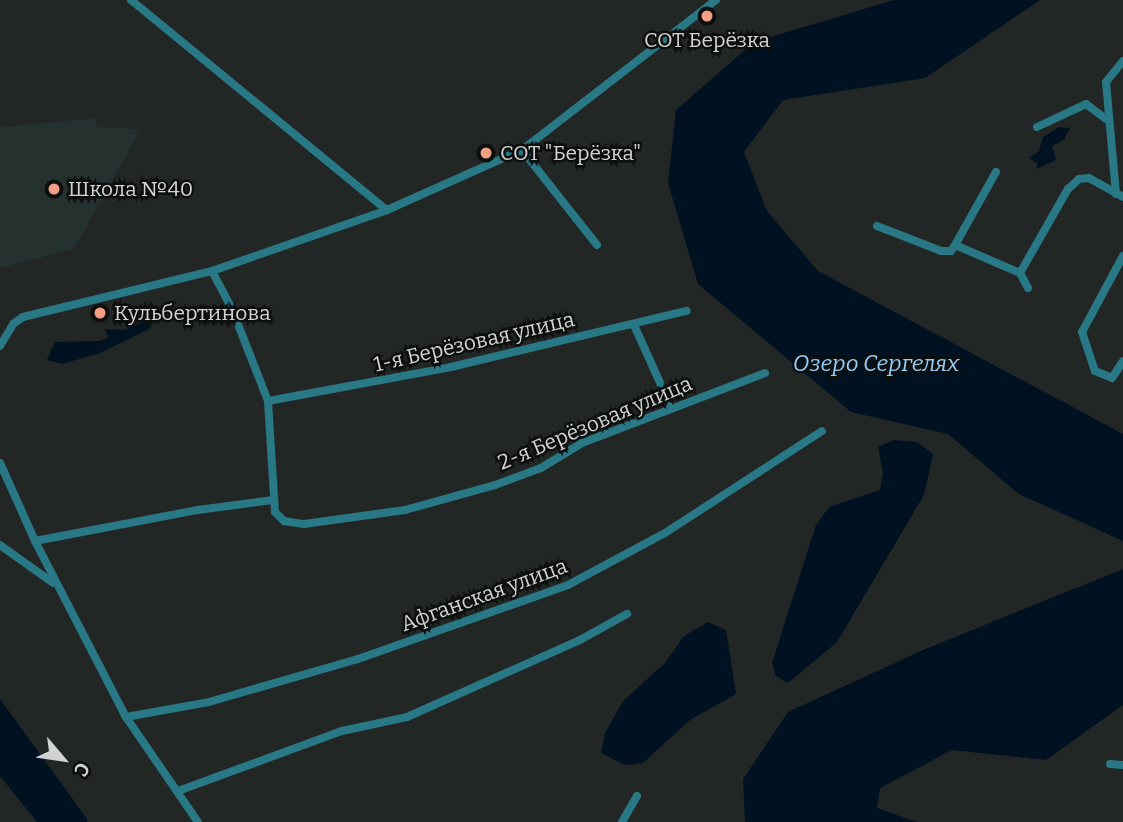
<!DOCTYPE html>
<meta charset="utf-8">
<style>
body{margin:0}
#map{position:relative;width:1123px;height:822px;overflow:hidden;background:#222625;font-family:Bitter,serif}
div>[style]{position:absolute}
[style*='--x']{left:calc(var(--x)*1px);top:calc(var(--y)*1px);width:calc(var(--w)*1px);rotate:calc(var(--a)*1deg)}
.built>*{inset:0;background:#25312e}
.water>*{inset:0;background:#001222}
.minor>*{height:8px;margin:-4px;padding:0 4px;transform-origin:4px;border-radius:4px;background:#287886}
.dots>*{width:19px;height:19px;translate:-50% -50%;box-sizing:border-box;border:4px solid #0d0f0e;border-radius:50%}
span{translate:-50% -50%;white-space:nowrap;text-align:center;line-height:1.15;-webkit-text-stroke:5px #0d0f0e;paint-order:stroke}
.poi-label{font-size:21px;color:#d0d3d2}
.left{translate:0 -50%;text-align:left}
.street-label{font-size:21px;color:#d0d3d2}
.water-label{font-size:23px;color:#91ccf7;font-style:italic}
.north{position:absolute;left:28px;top:724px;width:70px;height:70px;-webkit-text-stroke:5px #0d0f0e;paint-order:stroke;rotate:119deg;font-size:19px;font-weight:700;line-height:28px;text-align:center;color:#d0d3d2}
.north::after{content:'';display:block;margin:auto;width:24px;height:32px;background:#d0d3d2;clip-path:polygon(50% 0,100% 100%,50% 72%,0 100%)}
</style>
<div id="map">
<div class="built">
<i style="clip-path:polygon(96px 118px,97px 127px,141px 129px,74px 249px,0 268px,0 127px)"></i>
</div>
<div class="water">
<i style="clip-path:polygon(894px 0,1040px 0,925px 78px,783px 100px,744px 152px,767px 211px,818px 271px,1123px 434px,1123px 541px,1019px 494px,948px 434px,851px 412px,698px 284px,668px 183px,676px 110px,754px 42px)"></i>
<i style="clip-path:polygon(1059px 127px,1070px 128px,1064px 140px,1052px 146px,1056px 160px,1036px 169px,1038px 164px,1029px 158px,1039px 151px,1043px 137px)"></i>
<i style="clip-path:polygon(147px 320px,151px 328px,100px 353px,62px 364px,47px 360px,55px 342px,99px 341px,108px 338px,105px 329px,125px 330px)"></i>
<i style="clip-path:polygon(894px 440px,917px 442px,933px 454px,924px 495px,837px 642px,788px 683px,776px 676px,772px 663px,816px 525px,829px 507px,880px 490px,883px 473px,878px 447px)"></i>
<i style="clip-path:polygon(1123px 569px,1123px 705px,1046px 760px,952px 750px,880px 788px,877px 808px,917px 822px,745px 822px,743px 779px,788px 712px,923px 650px)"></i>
<i style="clip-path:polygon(708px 622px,726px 630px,736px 694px,690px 720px,643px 763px,625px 765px,601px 753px,605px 733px,623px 701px,665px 663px,684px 636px)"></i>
<i style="clip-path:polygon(0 699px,87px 819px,87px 822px,37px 822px,0 776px)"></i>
</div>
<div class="minor">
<i style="--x:131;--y:0;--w:331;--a:39.4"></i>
<i style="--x:1037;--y:127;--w:54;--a:-25.1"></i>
<i style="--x:1086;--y:104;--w:26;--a:37"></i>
<i style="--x:522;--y:150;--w:121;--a:51.7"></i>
<i style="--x:996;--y:172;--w:84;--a:119.3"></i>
<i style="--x:955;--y:245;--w:71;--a:23.3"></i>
<i style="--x:1116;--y:194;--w:112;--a:-95.1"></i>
<i style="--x:1106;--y:82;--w:27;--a:-51"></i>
<i style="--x:877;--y:226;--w:69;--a:21.3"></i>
<i style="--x:941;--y:251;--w:10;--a:0"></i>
<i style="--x:951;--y:251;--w:7;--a:-56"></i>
<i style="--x:1123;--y:256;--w:86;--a:118.3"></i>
<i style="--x:1082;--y:332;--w:41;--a:71.6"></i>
<i style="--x:1095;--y:371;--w:18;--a:22"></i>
<i style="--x:1112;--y:378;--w:20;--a:-57"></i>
<i style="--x:212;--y:271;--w:43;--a:62.2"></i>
<i style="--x:232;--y:309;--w:99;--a:68.6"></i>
<i style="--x:268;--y:401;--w:111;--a:86.4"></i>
<i style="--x:275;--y:512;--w:13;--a:45"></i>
<i style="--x:284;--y:521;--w:20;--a:9"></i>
<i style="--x:304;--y:524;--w:102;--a:-7.9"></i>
<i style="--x:405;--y:510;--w:93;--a:-15.5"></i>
<i style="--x:495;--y:485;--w:49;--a:-20.3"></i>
<i style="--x:541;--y:468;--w:48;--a:-31.4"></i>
<i style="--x:582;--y:443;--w:196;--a:-20.9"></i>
<i style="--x:1028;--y:288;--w:17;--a:-118"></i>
<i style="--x:1020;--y:273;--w:97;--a:-60.3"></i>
<i style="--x:1068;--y:189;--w:15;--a:-42"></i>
<i style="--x:1079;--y:179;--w:10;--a:-6"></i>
<i style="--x:1089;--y:178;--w:39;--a:29"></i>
<i style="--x:634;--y:325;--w:90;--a:65.7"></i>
<i style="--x:0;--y:346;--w:26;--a:-59"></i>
<i style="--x:13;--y:324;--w:12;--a:-35"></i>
<i style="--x:23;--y:317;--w:195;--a:-13.7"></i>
<i style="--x:212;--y:271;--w:185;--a:-19.2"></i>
<i style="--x:387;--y:210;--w:148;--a:-24"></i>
<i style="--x:522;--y:150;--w:245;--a:-37.7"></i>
<i style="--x:268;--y:401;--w:186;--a:-10.5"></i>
<i style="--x:451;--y:367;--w:242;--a:-13.4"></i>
<i style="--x:0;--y:463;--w:85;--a:65.8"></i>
<i style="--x:35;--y:541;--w:166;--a:-10.8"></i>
<i style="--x:198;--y:510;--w:76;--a:-7.6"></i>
<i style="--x:35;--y:541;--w:198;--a:62.7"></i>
<i style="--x:126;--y:717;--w:127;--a:55.6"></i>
<i style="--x:0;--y:545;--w:65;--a:35.6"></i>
<i style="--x:126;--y:717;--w:84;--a:-10.2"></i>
<i style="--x:209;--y:702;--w:155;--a:-16.1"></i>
<i style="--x:358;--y:659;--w:223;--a:-19.4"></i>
<i style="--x:568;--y:585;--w:110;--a:-28.2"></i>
<i style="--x:665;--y:533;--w:187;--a:-33"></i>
<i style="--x:1110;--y:764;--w:13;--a:4"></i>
<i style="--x:178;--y:791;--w:175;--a:-20.1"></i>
<i style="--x:342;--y:731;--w:66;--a:-12.2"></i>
<i style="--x:407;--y:717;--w:189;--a:-24"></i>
<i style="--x:580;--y:640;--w:54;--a:-29"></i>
<i style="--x:622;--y:822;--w:30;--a:-60"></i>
</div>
<div class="dots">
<i style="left:707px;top:16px;background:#f39f83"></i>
<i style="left:486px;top:153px;background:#f39f83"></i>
<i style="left:54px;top:189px;background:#f39f83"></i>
<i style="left:100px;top:313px;background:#f39f83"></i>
</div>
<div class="poi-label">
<span style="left:707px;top:40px">СОТ Берёзка</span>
<span class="left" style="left:500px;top:153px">СОТ "Берёзка"</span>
<span class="left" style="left:68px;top:189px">Школа №40</span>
<span class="left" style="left:114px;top:313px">Кульбертинова</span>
</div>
<div class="street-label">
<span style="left:474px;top:342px;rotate:-13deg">1-я Берёзовая улица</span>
<span style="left:595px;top:423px;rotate:-23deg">2-я Берёзовая улица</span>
<span style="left:484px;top:595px;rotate:-20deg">Афганская улица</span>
</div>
<div class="water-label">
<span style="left:876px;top:363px">Озеро Сергелях</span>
</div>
<div class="north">С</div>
</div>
